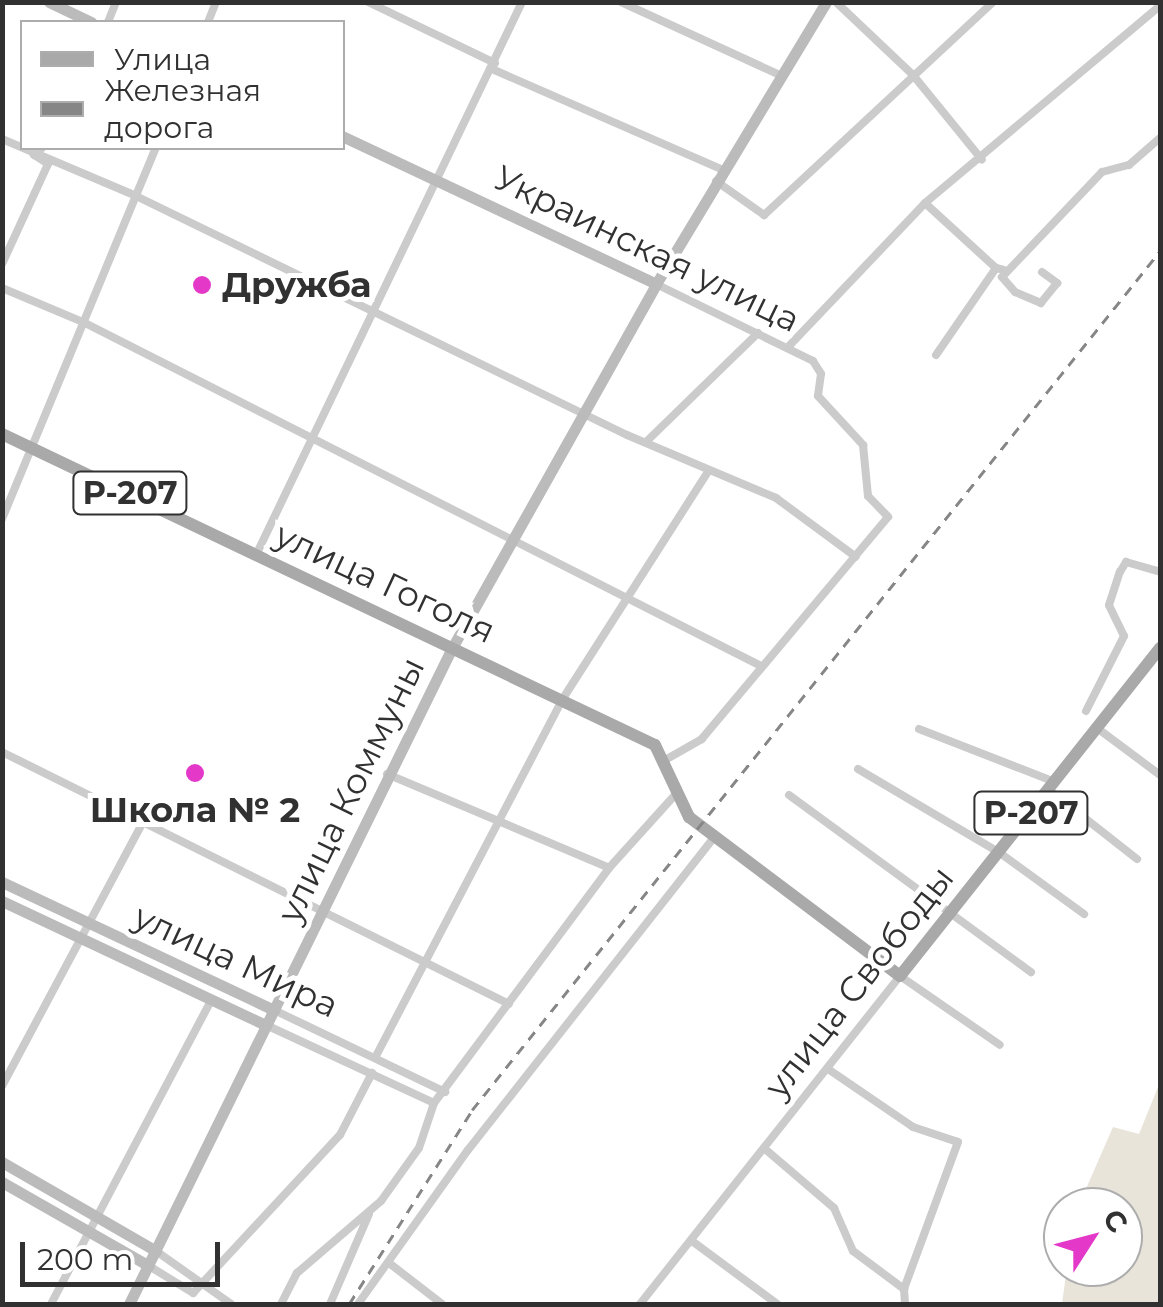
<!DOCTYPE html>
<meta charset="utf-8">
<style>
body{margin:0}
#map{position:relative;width:1163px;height:1307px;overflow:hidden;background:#fff;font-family:Montserrat,sans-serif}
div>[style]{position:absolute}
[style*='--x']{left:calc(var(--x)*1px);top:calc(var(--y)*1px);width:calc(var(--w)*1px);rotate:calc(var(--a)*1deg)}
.green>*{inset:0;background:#e8e4da}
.street>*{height:8px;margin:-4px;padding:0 4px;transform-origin:4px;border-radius:4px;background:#cbcbcb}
.secondary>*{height:11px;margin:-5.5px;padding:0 5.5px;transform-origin:5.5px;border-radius:5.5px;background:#bbb}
.primary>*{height:12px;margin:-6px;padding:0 6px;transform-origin:6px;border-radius:6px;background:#a9a9a9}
.rail>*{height:2.5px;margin-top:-1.25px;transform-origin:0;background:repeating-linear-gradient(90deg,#868686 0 10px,transparent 0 18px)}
.dots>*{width:28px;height:28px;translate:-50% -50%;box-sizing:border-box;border:5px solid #fff;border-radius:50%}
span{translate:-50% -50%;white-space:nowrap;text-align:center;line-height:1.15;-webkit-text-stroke:10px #fff;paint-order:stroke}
.shield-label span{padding:2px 8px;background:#fff;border:2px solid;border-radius:8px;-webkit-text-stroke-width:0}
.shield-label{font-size:32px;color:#313131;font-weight:700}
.street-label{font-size:35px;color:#313131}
.poi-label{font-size:35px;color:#313131;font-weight:700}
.left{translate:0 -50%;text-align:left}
.frame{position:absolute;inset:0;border:5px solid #313131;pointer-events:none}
.legend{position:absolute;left:20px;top:20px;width:325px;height:130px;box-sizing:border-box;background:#fff;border:2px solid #adadad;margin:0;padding:12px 18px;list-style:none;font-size:30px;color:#313131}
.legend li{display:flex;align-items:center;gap:20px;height:50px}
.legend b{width:50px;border:2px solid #adadad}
.north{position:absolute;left:1043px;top:1187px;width:100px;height:100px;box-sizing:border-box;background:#fff;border:2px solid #adadad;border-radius:50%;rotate:54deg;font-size:28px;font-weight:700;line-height:40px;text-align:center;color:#313131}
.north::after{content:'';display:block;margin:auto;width:35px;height:45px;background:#e338c8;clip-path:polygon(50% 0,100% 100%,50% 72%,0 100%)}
.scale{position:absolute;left:20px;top:1242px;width:200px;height:45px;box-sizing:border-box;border:5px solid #313131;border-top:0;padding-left:12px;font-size:30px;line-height:35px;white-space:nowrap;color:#313131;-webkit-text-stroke:8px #fff;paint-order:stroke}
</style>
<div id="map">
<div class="green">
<i style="clip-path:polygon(1160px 1082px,1160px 1304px,1062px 1304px,1067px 1267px,1123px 1267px,1123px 1207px,1078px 1207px,1113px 1127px,1139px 1134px)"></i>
</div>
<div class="street">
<i style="--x:368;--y:2;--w:141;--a:25.7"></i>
<i style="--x:621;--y:2;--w:177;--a:24.7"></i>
<i style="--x:836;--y:2;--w:106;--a:43.5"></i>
<i style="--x:913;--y:75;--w:109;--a:50.9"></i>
<i style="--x:108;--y:22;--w:22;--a:-68"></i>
<i style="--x:208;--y:22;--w:22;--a:-68"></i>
<i style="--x:492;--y:69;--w:252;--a:23.6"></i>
<i style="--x:2;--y:139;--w:146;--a:23"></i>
<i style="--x:136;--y:196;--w:546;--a:25.96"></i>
<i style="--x:627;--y:435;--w:162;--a:22.9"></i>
<i style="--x:776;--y:498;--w:99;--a:36.4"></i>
<i style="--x:716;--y:181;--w:59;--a:35.3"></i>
<i style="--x:764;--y:215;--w:313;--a:-42.9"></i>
<i style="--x:925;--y:203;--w:96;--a:42.5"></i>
<i style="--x:2;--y:264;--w:110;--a:-65.3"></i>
<i style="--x:48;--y:164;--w:17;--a:-147"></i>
<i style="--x:34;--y:155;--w:11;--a:-41"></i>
<i style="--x:1042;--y:272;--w:19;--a:36"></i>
<i style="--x:1057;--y:283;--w:26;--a:129"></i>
<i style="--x:1041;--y:303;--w:28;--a:-157"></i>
<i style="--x:1015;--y:292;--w:20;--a:-131"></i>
<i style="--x:1002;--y:277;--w:145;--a:-46.4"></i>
<i style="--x:1102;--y:172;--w:28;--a:-15"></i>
<i style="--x:1129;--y:165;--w:41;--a:-41.1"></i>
<i style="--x:656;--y:284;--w:175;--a:26.1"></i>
<i style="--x:813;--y:361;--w:15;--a:58"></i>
<i style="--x:821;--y:374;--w:22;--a:98"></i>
<i style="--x:818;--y:396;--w:67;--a:47.4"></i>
<i style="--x:863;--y:445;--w:51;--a:84.4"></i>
<i style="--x:868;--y:496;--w:29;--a:46"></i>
<i style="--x:888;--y:517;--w:290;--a:130"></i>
<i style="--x:702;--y:739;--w:40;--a:150.3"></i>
<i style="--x:2;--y:288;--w:88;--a:22.8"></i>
<i style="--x:83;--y:322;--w:760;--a:26.9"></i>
<i style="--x:789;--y:346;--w:197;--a:-46.4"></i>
<i style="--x:925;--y:203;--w:307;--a:-40"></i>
<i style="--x:936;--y:355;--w:106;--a:-55.4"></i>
<i style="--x:996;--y:268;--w:8;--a:14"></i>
<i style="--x:647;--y:441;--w:155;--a:-44.2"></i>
<i style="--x:2;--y:519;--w:402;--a:-67.5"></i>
<i style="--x:256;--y:555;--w:614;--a:-64.31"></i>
<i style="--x:1086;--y:711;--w:84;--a:-63.1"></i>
<i style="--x:1124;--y:636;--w:34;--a:-116"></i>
<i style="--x:1109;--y:605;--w:35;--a:-72"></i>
<i style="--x:1120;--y:572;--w:12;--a:-59"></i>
<i style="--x:1126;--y:562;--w:35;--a:16"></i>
<i style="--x:1097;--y:728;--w:79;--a:36.7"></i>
<i style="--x:919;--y:729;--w:146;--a:21.3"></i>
<i style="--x:2;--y:752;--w:566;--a:26.43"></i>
<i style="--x:858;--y:769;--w:165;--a:30.6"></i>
<i style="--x:1000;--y:853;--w:104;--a:36"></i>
<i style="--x:387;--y:774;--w:241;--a:22.9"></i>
<i style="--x:1049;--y:790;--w:112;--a:38.1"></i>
<i style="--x:789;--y:795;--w:300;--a:36.2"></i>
<i style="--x:274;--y:1010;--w:190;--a:25.6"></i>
<i style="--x:266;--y:1025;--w:185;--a:24.9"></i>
<i style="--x:376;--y:1056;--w:402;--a:-62.4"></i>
<i style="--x:562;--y:700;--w:271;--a:-57.4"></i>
<i style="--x:828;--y:1069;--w:103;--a:34.3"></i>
<i style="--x:913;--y:1127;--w:47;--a:18.4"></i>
<i style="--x:958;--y:1142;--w:157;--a:110.2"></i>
<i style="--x:904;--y:1289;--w:15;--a:86"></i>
<i style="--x:2;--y:1086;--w:304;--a:-61.9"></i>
<i style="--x:765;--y:1149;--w:91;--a:40.5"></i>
<i style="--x:834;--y:1208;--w:47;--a:66.2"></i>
<i style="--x:853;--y:1251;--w:64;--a:36.7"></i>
<i style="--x:692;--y:1241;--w:106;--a:36.5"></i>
<i style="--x:156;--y:1251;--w:92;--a:35.2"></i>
<i style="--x:389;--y:1263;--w:67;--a:37.7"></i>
<i style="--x:149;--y:1266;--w:52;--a:31.5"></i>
<i style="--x:193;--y:1293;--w:216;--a:-47.1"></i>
<i style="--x:340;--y:1135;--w:70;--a:-62.7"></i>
<i style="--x:51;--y:1304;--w:345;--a:-62.2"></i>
<i style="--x:281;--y:1304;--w:35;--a:-63"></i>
<i style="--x:297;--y:1273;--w:111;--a:-40.6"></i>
<i style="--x:381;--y:1201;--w:65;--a:-54.4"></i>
<i style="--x:419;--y:1148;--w:47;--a:-71.6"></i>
<i style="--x:434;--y:1103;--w:293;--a:-53.3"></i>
<i style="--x:609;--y:868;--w:98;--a:-47.9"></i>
<i style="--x:330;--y:1304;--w:98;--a:-66.6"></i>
<i style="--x:358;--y:1304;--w:189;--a:-54.5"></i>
<i style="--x:468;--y:1150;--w:398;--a:-51.8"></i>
<i style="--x:640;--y:1304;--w:419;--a:-51.6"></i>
<i style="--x:900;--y:976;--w:121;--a:34.6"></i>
</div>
<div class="secondary">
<i style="--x:49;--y:2;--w:47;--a:25.5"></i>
<i style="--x:342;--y:136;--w:347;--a:25.2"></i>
<i style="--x:2;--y:882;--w:301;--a:25.2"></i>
<i style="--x:2;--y:901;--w:292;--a:25.2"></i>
<i style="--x:2;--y:1162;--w:178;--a:30"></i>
<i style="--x:2;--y:1182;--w:169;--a:29.7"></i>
<i style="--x:129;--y:1304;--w:731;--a:-63.79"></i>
<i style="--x:452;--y:648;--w:417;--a:-60.7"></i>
<i style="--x:656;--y:284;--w:329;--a:-58.9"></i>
</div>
<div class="primary">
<i style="--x:2;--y:434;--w:723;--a:25.47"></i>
<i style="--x:655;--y:745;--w:80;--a:64.7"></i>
<i style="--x:689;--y:817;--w:264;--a:37"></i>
<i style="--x:900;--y:976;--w:419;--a:-51.6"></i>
</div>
<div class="rail">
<i style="--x:349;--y:1304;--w:230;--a:-57.6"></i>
<i style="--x:472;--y:1110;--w:1101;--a:-51.31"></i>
</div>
<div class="dots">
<i style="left:202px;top:285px;background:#e338c8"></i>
<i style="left:195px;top:773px;background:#e338c8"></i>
</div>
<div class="shield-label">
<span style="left:130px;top:493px">Р-207</span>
<span style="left:1031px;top:813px">Р-207</span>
</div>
<div class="street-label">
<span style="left:647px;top:249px;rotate:26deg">Украинская улица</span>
<span style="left:385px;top:583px;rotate:25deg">улица Гоголя</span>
<span style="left:351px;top:790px;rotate:-64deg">улица Коммуны</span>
<span style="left:236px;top:961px;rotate:25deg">улица Мира</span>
<span style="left:859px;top:982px;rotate:-52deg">улица Свободы</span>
</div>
<div class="poi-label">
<span class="left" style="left:222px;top:285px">Дружба</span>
<span style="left:195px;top:810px">Школа № 2</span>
</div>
<div class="frame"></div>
<ul class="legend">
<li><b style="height:12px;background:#a9a9a9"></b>Улица</li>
<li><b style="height:12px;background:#868686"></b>Железная дорога</li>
</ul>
<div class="north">С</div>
<div class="scale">200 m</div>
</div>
